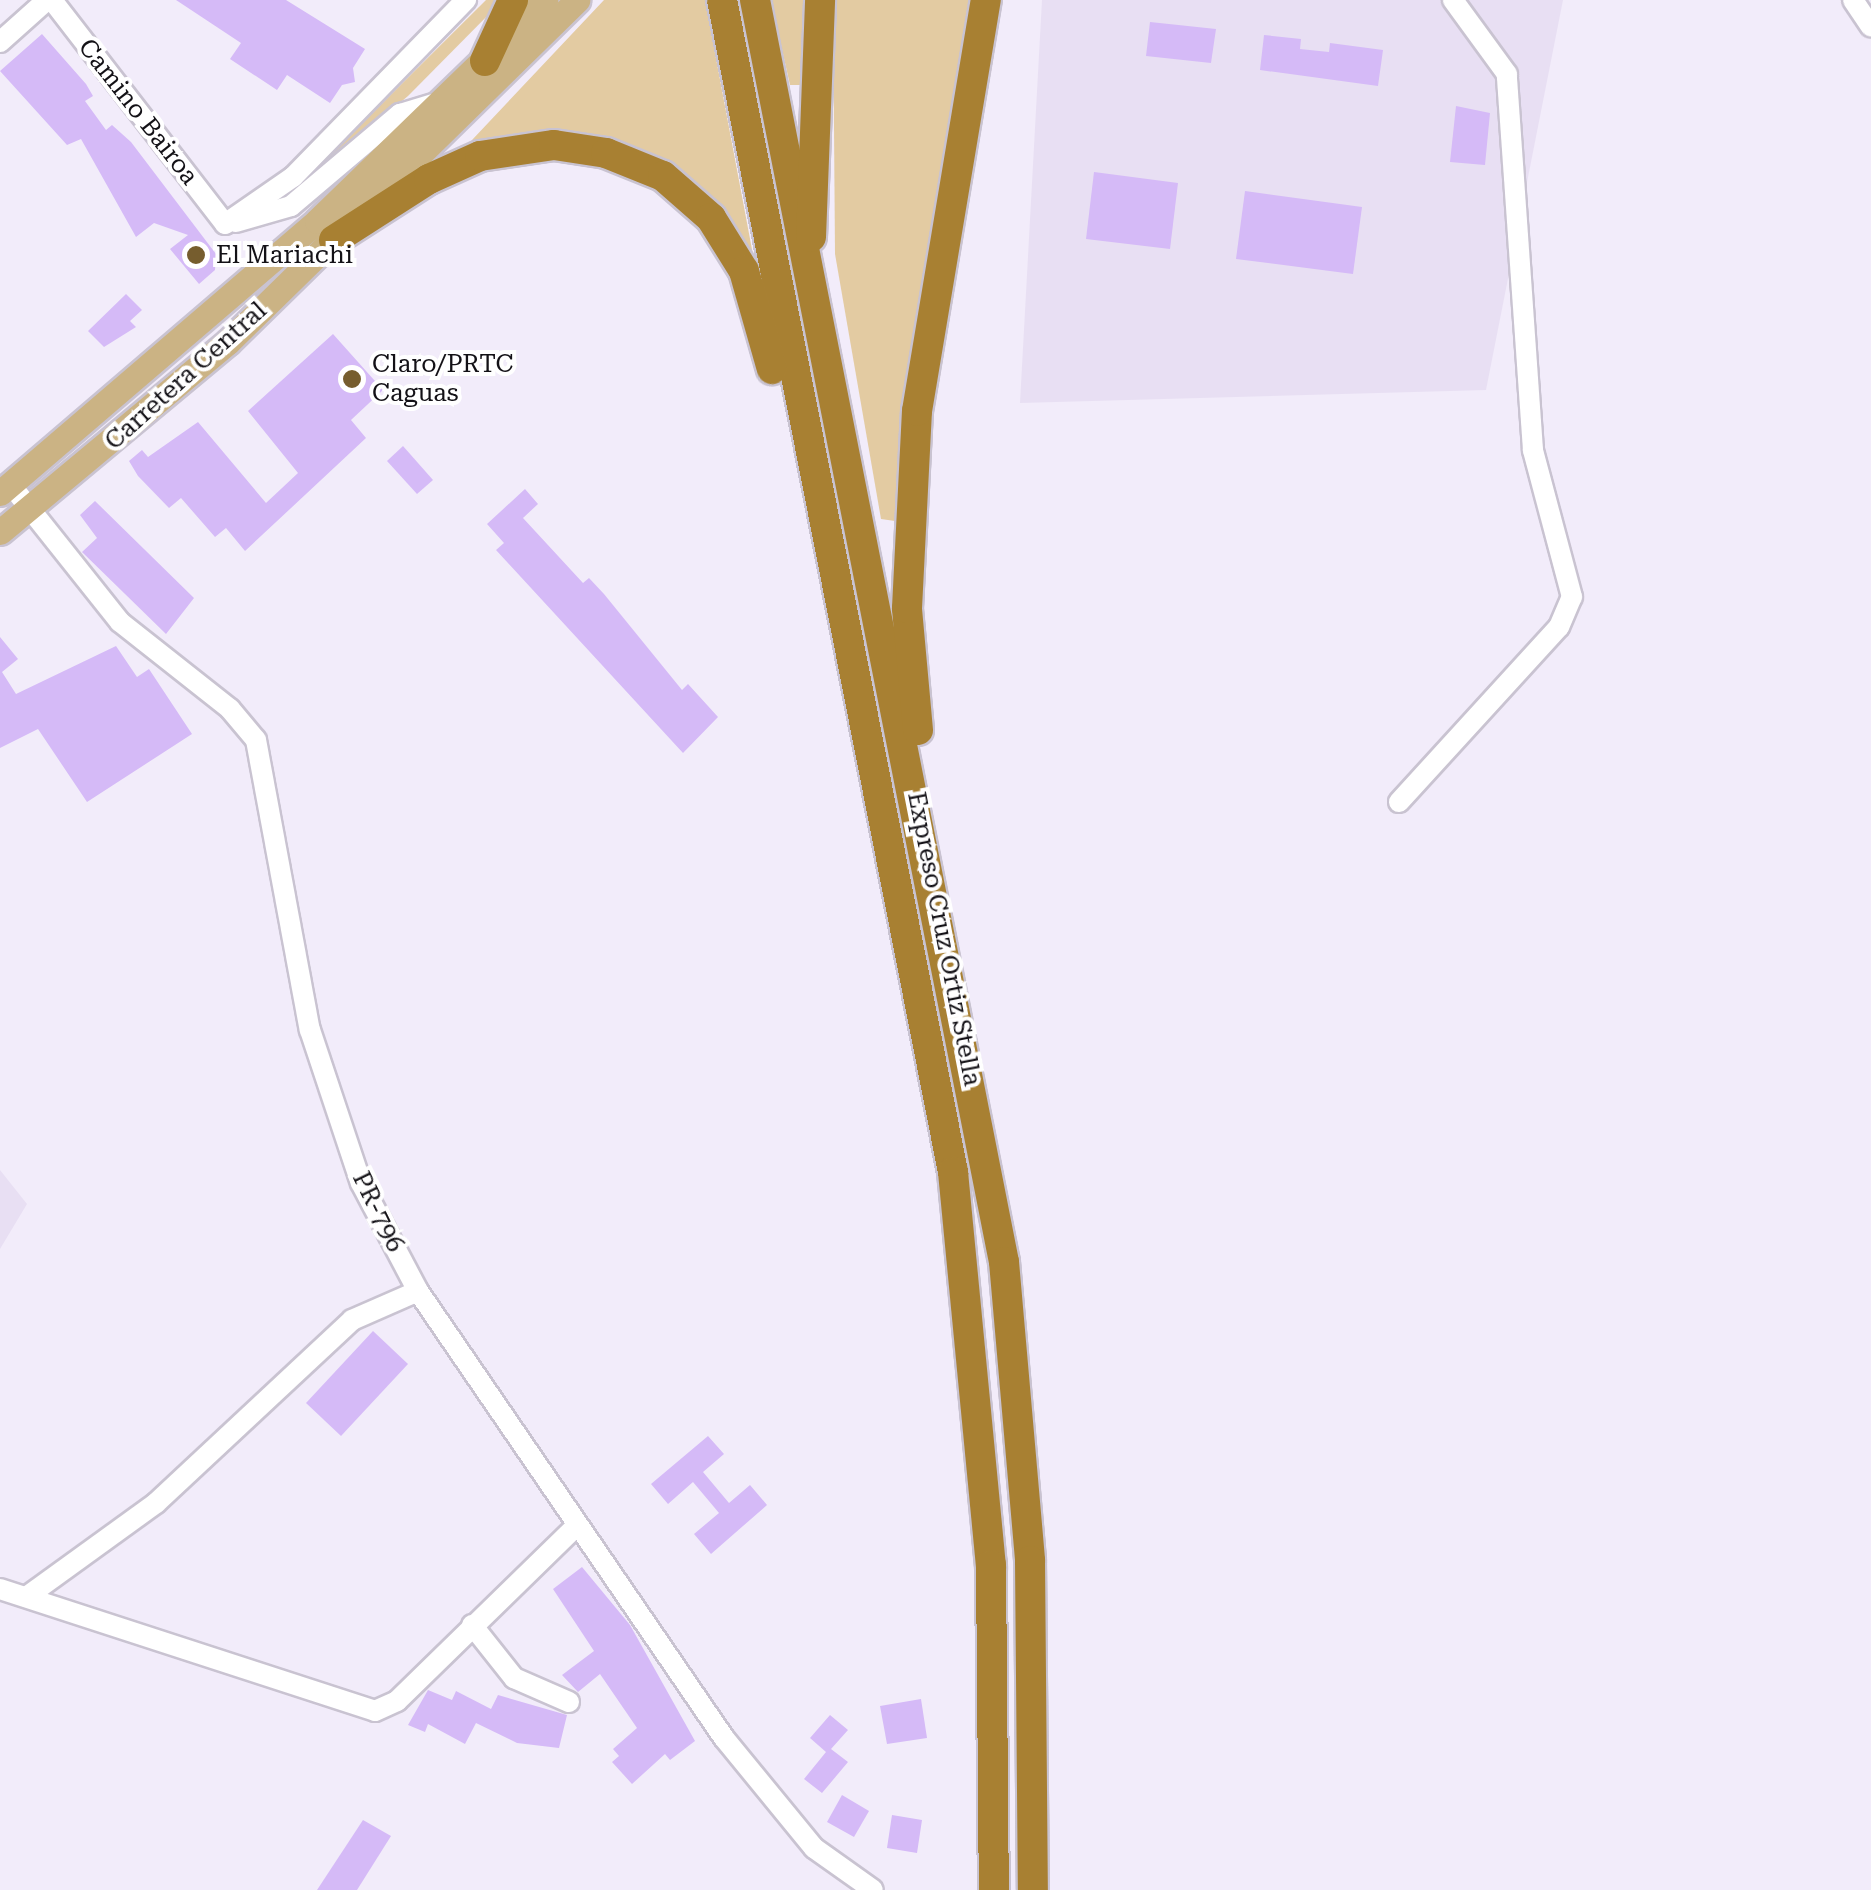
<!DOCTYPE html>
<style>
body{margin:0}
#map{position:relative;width:1871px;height:1890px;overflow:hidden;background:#f2ecfa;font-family:"Roboto Serif",serif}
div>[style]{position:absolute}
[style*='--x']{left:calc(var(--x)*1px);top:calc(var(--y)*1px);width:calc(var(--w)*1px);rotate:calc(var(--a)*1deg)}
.built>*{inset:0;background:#e8dff3}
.green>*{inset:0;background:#e3cba2}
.building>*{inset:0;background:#d5baf7}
.roads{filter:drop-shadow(2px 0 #c9c3d1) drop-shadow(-2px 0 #c9c3d1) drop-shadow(0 2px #c9c3d1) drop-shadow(0 -2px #c9c3d1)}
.minor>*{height:20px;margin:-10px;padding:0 10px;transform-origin:10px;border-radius:10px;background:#fff}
.major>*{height:25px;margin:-12.5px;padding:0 12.5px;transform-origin:12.5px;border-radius:12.5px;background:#cbb384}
.highway>*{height:30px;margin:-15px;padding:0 15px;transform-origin:15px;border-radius:15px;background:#a88032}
.dots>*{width:28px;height:28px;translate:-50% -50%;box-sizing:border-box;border:5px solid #fff;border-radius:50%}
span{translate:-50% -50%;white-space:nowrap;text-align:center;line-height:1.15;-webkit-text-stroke:8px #fff;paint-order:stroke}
.street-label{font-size:25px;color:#131116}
.poi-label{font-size:25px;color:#131116}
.left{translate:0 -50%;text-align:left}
</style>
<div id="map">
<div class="built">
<i style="clip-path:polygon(1042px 0,1563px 0,1486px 390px,1020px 403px)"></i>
<i style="clip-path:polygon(0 1170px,27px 1204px,0 1249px)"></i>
</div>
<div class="green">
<i style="clip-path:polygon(486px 0,503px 0,408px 96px,290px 195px)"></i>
<i style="clip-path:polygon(604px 0,705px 0,754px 260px,698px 185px,662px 162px,472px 140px)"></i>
<i style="clip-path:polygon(771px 0,811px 0,807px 85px,790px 85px)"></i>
<i style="clip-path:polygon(833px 0,970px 0,895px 521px,881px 519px,835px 254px)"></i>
</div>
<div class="building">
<i style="clip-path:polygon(176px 0,286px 0,365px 49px,353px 68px,355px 82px,342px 85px,330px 103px,287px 75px,277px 90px,230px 59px,241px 43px)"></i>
<i style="clip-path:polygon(1150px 22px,1216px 29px,1211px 63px,1146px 56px)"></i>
<i style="clip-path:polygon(42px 34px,86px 84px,93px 96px,85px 101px,106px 130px,112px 125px,131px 142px,216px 254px,215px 270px,199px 284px,170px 249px,188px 235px,154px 223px,136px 237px,81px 139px,67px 145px,0 71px)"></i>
<i style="clip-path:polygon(1264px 35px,1301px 39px,1300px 49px,1329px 52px,1330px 43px,1383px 50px,1378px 86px,1260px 70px)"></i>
<i style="clip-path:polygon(1456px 106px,1490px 113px,1485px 165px,1450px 162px)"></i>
<i style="clip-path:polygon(1094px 172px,1178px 183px,1170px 249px,1086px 239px)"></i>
<i style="clip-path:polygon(1245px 191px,1362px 207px,1353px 274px,1236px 259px)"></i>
<i style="clip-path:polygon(126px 294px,142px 310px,130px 321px,136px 327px,104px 347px,88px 331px)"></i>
<i style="clip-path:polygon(333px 334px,383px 390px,351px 420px,366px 438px,245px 551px,226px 528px,215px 537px,181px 498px,169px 508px,138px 476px,129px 461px,142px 450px,148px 457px,198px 422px,266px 503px,298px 473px,248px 411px)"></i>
<i style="clip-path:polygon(403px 446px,433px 480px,417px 494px,387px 461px)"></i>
<i style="clip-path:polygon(525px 489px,538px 504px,523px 518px,583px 583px,589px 578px,604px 594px,682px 690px,688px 684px,718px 717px,683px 753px,496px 550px,504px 543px,487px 524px)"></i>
<i style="clip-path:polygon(95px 501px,194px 598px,166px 634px,82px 552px,97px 538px,80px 515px)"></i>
<i style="clip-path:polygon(0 637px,18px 659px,2px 672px,16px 694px,116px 646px,137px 677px,149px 669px,192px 734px,87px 802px,38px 729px,0 748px)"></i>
<i style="clip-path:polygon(373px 1331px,408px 1364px,341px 1436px,306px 1403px)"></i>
<i style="clip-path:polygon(708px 1436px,724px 1454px,703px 1472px,729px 1503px,750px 1485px,767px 1505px,711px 1554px,694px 1534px,719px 1513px,693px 1482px,668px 1504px,651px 1484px)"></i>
<i style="clip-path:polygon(582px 1567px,630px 1625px,695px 1741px,670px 1760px,665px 1754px,632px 1784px,612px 1762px,619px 1756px,613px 1749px,637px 1728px,600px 1674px,578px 1692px,562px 1675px,594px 1651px,553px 1589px)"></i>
<i style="clip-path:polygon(428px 1690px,452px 1700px,456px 1691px,491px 1709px,498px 1695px,567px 1715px,559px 1748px,517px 1743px,476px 1723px,465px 1744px,428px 1724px,425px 1732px,408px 1725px)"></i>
<i style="clip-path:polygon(921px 1699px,927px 1738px,887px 1744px,880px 1706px)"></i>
<i style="clip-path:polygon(830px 1715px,848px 1730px,831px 1749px,848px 1762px,822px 1793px,804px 1779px,826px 1752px,810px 1738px)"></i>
<i style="clip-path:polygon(842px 1795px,869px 1811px,854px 1837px,827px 1822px)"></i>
<i style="clip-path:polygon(892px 1815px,922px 1820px,917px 1853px,887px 1848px)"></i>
<i style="clip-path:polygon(363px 1820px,391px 1836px,357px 1890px,317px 1890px)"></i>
</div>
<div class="roads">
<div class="minor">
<i style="--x:52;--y:0;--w:283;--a:52.3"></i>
<i style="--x:1853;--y:0;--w:32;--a:56"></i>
<i style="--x:0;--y:42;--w:63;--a:-41.8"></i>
<i style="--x:236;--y:222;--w:57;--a:-16.2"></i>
<i style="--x:291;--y:206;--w:143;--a:-40.2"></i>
<i style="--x:400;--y:114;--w:42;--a:-16.7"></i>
<i style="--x:225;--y:224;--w:83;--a:-34.7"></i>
<i style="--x:293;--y:177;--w:248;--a:-45.7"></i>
<i style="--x:11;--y:485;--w:175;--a:51.5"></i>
<i style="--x:120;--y:622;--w:140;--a:38.3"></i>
<i style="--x:230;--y:709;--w:40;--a:50"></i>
<i style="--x:256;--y:740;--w:295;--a:79.5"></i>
<i style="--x:310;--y:1030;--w:161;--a:71.6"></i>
<i style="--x:361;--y:1183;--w:122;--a:62.2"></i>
<i style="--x:418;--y:1291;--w:542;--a:55.61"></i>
<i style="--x:724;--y:1738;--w:142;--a:50.7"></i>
<i style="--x:814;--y:1848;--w:72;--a:35.4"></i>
<i style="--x:1399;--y:802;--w:237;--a:-47.6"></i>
<i style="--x:1559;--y:627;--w:33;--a:-67"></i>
<i style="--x:1572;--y:597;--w:152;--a:-104.9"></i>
<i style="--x:1533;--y:450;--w:377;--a:-94"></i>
<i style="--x:1507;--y:74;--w:92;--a:-126.1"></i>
<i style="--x:0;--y:1589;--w:394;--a:18"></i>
<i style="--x:375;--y:1711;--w:24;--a:-24"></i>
<i style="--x:397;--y:1701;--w:249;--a:-44.3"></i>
<i style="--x:29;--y:1595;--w:157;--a:-35.9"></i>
<i style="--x:156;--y:1503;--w:268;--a:-43"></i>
<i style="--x:352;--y:1320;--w:72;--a:-23.7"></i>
<i style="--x:472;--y:1625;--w:68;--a:51.6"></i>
<i style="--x:514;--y:1678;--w:60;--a:23.6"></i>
</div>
<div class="major">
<i style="--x:0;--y:493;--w:418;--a:-40.6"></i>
<i style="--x:317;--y:221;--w:318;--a:-44.1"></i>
<i style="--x:0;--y:532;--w:297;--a:-39.8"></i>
<i style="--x:228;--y:342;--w:489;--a:-44.4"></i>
</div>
<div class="highway">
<i style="--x:722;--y:0;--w:1195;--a:78.85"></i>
<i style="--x:953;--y:1172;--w:395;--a:84.5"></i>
<i style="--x:991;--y:1565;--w:325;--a:89.5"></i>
<i style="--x:755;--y:0;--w:1286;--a:78.84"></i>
<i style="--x:1004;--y:1262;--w:300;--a:85"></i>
<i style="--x:1030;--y:1561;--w:329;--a:89.5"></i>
<i style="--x:485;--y:61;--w:67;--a:-65.3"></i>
<i style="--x:811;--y:237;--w:237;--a:-87.8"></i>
<i style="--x:334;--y:240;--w:113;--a:-32.7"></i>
<i style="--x:429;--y:179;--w:56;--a:-24.3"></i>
<i style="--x:480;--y:156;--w:75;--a:-8.5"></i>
<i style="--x:554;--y:145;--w:53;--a:8.7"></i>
<i style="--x:606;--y:153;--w:61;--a:22"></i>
<i style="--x:663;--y:176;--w:64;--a:41.2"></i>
<i style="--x:711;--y:218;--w:62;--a:58.1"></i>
<i style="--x:744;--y:271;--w:102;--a:74.1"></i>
<i style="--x:918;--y:730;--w:122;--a:-95.2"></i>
<i style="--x:907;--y:608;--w:197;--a:-87.1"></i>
<i style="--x:917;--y:411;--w:417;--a:-80.5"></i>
</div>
</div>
<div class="dots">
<i style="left:196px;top:255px;background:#765d2e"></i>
<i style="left:352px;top:379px;background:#765d2e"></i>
</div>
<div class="street-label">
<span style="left:138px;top:112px;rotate:52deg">Camino Bairoa</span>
<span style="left:186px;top:376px;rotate:-42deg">Carretera Central</span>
<span style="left:944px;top:939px;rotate:79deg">Expreso Cruz Ortiz Stella</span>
<span style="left:378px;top:1212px;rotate:64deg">PR-796</span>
</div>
<div class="poi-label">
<span class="left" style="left:216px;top:255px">El Mariachi</span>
<span class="left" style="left:372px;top:379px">Claro/PRTC<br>Caguas</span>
</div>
</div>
